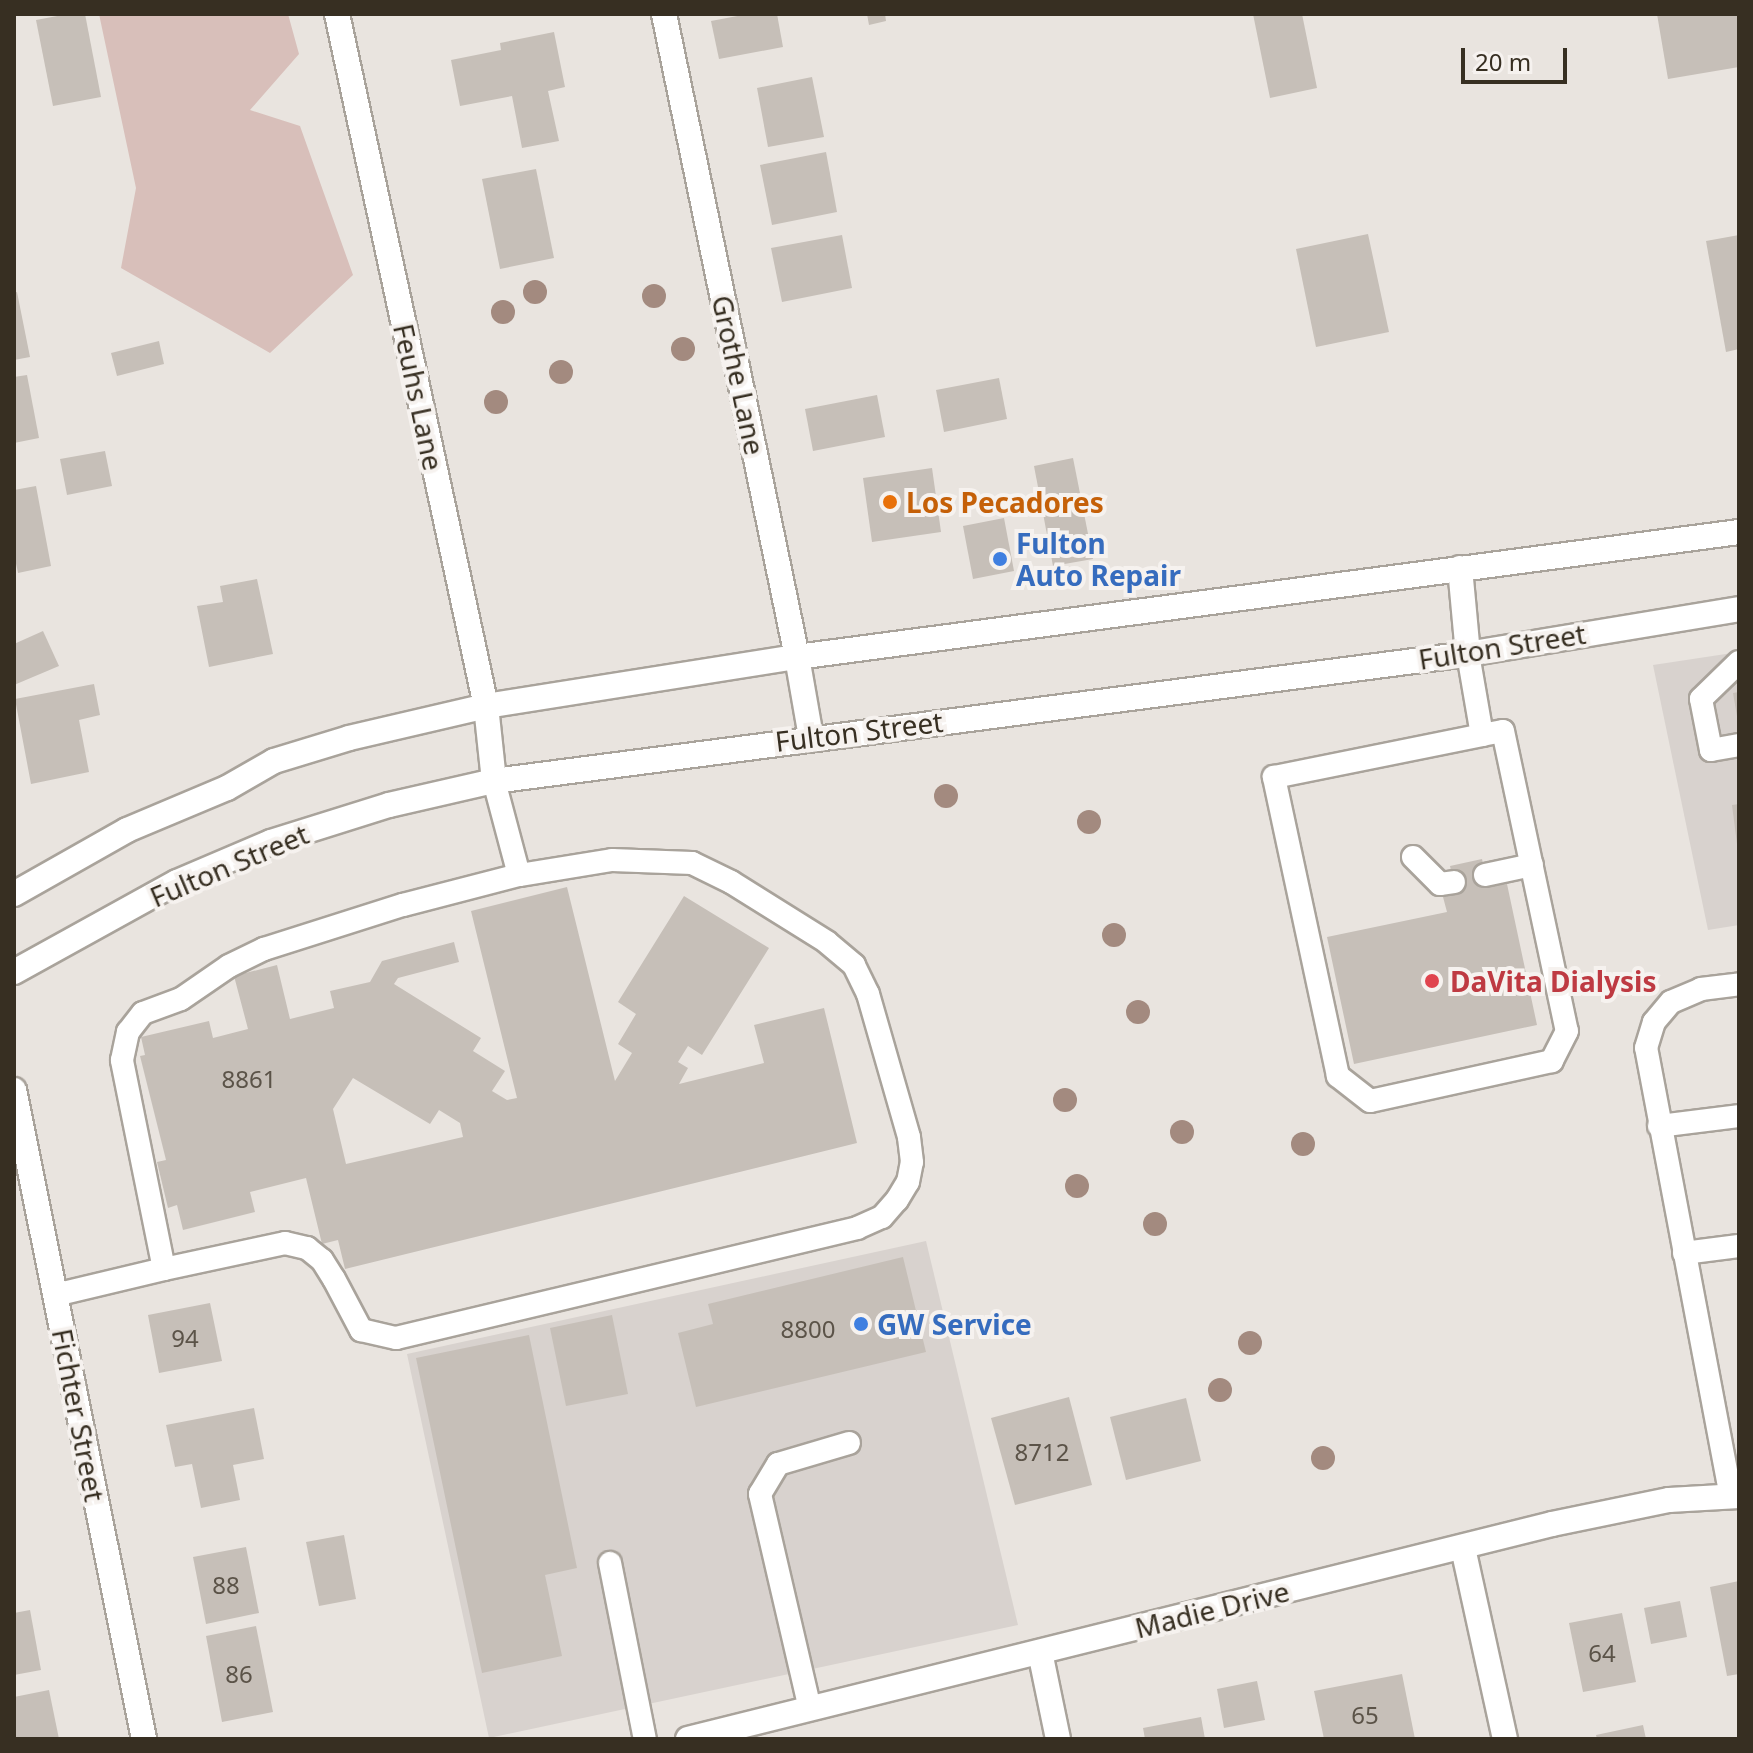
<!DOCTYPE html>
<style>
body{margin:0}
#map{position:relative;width:1753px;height:1753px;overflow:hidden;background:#e9e4df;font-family:"Noto Sans",sans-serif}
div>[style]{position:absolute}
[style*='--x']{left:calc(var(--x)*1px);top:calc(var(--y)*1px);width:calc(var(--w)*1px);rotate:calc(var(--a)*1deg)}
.built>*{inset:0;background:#d8d2ce}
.green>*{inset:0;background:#d8bfba}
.building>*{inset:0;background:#c6bfb8}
.roads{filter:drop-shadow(2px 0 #a9a39b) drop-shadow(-2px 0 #a9a39b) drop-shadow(0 2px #a9a39b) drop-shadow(0 -2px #a9a39b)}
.service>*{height:22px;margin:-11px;padding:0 11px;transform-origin:11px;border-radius:11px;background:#fff}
.minor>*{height:24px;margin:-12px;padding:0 12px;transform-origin:12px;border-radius:12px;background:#fff}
.secondary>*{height:24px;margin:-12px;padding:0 12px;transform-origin:12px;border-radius:12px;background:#fff}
.trees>*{width:24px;height:24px;margin:-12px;border-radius:50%;background:#a38a7f}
.dots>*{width:22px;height:22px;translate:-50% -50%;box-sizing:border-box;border:4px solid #f6f2ef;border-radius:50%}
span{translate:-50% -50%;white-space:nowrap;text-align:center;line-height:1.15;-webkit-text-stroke:8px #f6f2ef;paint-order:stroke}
.number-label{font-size:24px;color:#5b5348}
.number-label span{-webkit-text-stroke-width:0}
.street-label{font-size:28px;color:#372f22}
.food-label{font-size:28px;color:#c56008;font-weight:700}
.left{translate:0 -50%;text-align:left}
.shop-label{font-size:28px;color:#366cbe;font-weight:700}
.health-label{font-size:28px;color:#be3a42;font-weight:700}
.frame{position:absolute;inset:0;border:16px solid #372f22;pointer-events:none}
.scale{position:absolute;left:1461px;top:48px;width:106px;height:36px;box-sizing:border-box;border:4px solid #372f22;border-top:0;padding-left:10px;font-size:24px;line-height:28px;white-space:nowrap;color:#372f22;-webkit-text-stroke:6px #f6f2ef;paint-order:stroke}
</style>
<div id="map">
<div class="built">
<i style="clip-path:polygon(1739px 652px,1739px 925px,1708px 930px,1653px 665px)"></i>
<i style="clip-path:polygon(926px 1241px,1018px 1625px,489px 1738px,407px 1354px)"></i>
</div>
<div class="green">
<i style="clip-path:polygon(99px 14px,288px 14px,299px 54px,250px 110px,300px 126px,353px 275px,270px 353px,121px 268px,136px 188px)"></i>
</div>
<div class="building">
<i style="clip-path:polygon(68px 14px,85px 14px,101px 97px,53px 106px,36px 20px)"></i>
<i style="clip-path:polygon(748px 14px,777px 14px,783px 47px,719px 59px,711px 21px)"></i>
<i style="clip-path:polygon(867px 14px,885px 14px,886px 21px,869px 25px)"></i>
<i style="clip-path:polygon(1253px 14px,1302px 14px,1317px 88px,1270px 98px)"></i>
<i style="clip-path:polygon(1657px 14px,1739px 14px,1739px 67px,1668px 79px)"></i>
<i style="clip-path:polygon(554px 32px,565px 87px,548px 91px,559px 141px,522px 148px,512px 96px,460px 106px,451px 60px,501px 50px,500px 43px)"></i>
<i style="clip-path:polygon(812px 77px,824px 137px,768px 147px,757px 88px)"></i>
<i style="clip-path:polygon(826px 152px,837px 212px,772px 225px,760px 165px)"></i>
<i style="clip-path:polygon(536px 169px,554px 258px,500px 269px,482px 179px)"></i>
<i style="clip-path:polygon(1368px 234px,1389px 332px,1316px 347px,1296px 249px)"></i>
<i style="clip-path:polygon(842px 235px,852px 288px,782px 302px,771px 248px)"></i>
<i style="clip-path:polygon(1739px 235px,1739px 349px,1726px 352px,1706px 241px)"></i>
<i style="clip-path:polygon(17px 292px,30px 357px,14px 360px,14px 293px)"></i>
<i style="clip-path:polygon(159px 341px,164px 364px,117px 376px,111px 353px)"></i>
<i style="clip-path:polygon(27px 375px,39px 438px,14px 443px,14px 377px)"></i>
<i style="clip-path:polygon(999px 378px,1007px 419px,944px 432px,936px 390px)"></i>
<i style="clip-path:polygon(877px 395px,885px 437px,813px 451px,805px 409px)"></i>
<i style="clip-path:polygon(105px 451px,112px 486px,67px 495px,60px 459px)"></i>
<i style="clip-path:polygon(1073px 458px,1093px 559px,1053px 566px,1034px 466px)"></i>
<i style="clip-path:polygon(932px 468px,941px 532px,872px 542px,863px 478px)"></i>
<i style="clip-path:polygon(36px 486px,51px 566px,18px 573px,14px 554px,14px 490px)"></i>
<i style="clip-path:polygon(1004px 518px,1014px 571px,973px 579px,963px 526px)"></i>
<i style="clip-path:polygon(257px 579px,273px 654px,209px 667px,197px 606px,223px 602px,220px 586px)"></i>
<i style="clip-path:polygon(43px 631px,59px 666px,14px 685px,14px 644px)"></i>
<i style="clip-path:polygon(94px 684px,100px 715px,79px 720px,89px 772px,31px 784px,15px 699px)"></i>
<i style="clip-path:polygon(1739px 692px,1739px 716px,1737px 716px,1733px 693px)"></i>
<i style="clip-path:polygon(1739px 804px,1739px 843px,1737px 844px,1732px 805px)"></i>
<i style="clip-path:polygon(1482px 859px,1488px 887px,1507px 884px,1537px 1025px,1354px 1064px,1327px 937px,1447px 912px,1443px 897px,1456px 894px,1450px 866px)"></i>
<i style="clip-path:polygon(evenodd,567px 887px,615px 1081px,632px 1053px,618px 1044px,636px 1014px,618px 1002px,684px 896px,769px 948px,702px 1055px,688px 1046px,678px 1062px,688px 1068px,679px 1084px,764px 1063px,754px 1025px,824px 1008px,857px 1143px,345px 1269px,338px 1240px,322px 1244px,306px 1178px,250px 1192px,255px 1212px,183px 1230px,177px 1205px,168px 1208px,157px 1162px,166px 1160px,140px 1056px,145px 1055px,141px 1037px,209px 1021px,213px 1038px,248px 1029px,234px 976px,277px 965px,290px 1019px,334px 1008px,330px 991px,370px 982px,382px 961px,454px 942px,459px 962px,398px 978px,394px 984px,481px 1038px,473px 1051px,505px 1071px,492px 1091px,507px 1100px,517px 1098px,471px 911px,567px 887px,353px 1078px,430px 1124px,439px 1110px,460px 1123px,463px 1137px,346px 1164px,333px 1109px,353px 1078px)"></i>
<i style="clip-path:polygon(903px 1257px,926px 1352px,696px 1407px,678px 1333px,713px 1324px,708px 1304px)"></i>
<i style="clip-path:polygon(210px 1303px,222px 1361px,159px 1373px,148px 1315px)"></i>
<i style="clip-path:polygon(612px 1315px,628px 1394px,566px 1406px,550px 1328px)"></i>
<i style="clip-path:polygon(529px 1335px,577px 1568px,545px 1575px,562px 1656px,482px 1673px,416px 1358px)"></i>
<i style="clip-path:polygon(1069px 1397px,1092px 1485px,1015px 1505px,991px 1418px)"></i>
<i style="clip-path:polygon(1186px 1398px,1201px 1461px,1126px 1480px,1110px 1417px)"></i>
<i style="clip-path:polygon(254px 1408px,264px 1459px,233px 1465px,240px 1500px,201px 1508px,192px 1464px,175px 1467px,166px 1425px)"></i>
<i style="clip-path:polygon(344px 1535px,356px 1599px,319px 1606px,306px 1542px)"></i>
<i style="clip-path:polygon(246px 1547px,259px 1613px,206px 1624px,193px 1557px)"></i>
<i style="clip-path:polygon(1739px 1581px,1739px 1674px,1727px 1676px,1710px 1587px)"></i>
<i style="clip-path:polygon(1680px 1601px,1687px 1637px,1651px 1644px,1644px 1608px)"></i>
<i style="clip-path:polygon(30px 1610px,41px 1670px,14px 1675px,14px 1613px)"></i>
<i style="clip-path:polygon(1622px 1613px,1636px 1682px,1583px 1692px,1569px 1623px)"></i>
<i style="clip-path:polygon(256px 1626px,273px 1712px,222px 1722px,206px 1636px)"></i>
<i style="clip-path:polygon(1402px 1674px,1415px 1739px,1324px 1739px,1314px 1691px)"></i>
<i style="clip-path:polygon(1257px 1681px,1265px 1720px,1224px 1728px,1217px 1689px)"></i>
<i style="clip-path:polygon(49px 1690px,59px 1739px,14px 1739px,14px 1697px)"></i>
<i style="clip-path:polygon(1201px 1717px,1205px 1739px,1145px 1739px,1143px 1728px)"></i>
<i style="clip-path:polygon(1643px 1725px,1646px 1739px,1597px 1739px,1596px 1735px)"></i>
</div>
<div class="roads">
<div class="service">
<i style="--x:1468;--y:654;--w:82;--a:80.2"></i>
<i style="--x:1482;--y:735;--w:21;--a:-11"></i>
<i style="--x:1503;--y:731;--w:307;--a:78"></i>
<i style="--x:1567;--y:1031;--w:34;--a:117"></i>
<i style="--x:1552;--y:1061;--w:186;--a:167.6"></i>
<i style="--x:1370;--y:1101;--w:41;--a:-142"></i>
<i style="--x:1338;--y:1076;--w:306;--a:-102.1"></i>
<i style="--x:1274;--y:777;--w:212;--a:-11.4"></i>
<i style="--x:1739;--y:662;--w:53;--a:135.8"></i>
<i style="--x:1701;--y:699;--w:52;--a:78.9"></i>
<i style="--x:1711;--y:750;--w:28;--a:-10"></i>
<i style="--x:1413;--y:857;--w:38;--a:45"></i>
<i style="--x:1440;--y:884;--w:14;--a:-8"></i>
<i style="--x:1485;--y:875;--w:48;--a:-12"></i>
<i style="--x:1659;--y:1126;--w:81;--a:-7.1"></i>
<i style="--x:1684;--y:1253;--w:55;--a:-7.3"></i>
<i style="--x:164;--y:1269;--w:124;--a:-12.1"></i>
<i style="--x:285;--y:1243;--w:23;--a:13"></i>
<i style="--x:307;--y:1248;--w:19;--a:39"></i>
<i style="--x:322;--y:1260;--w:22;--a:58"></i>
<i style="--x:334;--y:1279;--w:58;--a:62.1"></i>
<i style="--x:361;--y:1330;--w:36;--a:13"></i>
<i style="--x:396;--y:1338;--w:474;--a:-13.4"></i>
<i style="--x:857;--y:1228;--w:27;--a:-24"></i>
<i style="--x:882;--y:1217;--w:23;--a:-49"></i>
<i style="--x:897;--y:1200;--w:21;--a:-59"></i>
<i style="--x:908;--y:1182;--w:20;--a:-79"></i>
<i style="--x:912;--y:1162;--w:25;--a:-97"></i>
<i style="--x:909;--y:1137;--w:149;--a:-106"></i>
<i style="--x:868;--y:994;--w:32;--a:-116"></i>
<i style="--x:854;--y:965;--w:35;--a:-140"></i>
<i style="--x:827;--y:942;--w:113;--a:-148"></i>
<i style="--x:731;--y:882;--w:43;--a:-154"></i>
<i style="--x:692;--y:863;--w:80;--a:-177.9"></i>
<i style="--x:612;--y:860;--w:94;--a:170.8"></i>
<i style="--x:55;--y:1295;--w:112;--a:-13.4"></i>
<i style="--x:164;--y:1269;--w:213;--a:-101.4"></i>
<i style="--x:122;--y:1060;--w:29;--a:-78"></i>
<i style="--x:128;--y:1032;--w:24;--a:-52"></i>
<i style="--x:143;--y:1013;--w:40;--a:-20.2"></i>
<i style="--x:181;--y:999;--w:58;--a:-34.5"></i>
<i style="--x:229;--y:966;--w:39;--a:-26"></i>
<i style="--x:264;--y:949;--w:146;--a:-17.6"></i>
<i style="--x:403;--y:905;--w:120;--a:-14.5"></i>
<i style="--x:519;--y:875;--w:97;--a:-104.9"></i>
<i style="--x:1731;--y:1497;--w:457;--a:-100.7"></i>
<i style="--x:1646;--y:1048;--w:27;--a:-73"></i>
<i style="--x:1654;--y:1022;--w:26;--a:-50"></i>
<i style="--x:1671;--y:1002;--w:33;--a:-23"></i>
<i style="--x:1701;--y:989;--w:38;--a:-7"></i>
<i style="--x:610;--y:1563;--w:179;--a:78.8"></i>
<i style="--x:810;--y:1709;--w:221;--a:-103.1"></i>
<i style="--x:760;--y:1494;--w:35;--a:-59"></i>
<i style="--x:778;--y:1464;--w:74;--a:-16.5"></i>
</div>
<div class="minor">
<i style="--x:337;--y:14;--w:708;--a:77.85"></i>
<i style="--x:486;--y:706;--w:75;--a:83.9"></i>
<i style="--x:664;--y:14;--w:657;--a:78.31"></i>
<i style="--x:797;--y:657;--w:81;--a:80.1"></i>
<i style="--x:14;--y:1090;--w:662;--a:78.67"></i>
<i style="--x:1463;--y:1548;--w:196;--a:77.6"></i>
<i style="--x:1040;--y:1652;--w:89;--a:78.3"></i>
<i style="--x:688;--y:1739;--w:890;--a:-13.97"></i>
<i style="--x:1552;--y:1524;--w:119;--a:-11.6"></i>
<i style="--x:1669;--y:1500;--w:70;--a:-3.3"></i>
</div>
<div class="secondary">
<i style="--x:1460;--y:568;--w:86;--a:84.7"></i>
<i style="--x:14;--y:894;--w:130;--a:-29.5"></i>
<i style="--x:127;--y:830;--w:108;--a:-22.8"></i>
<i style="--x:227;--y:788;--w:54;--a:-29.9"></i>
<i style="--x:274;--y:761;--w:78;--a:-17"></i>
<i style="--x:349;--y:738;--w:141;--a:-13.1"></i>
<i style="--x:486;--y:706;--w:315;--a:-9"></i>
<i style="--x:797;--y:657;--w:950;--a:-7.56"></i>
<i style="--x:14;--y:972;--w:186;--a:-28.9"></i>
<i style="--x:177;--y:882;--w:102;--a:-23.1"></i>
<i style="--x:271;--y:842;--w:124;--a:-17.4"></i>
<i style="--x:389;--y:805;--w:108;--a:-12.9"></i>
<i style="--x:494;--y:781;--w:982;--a:-7.43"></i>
<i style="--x:1468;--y:654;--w:275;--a:-9.4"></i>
</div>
</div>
<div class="trees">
<i style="left:535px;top:292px"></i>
<i style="left:654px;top:296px"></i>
<i style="left:503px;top:312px"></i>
<i style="left:683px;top:349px"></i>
<i style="left:561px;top:372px"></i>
<i style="left:496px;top:402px"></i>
<i style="left:946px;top:796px"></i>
<i style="left:1089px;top:822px"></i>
<i style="left:1114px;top:935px"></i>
<i style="left:1138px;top:1012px"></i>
<i style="left:1065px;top:1100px"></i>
<i style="left:1182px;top:1132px"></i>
<i style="left:1303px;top:1144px"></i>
<i style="left:1077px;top:1186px"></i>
<i style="left:1155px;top:1224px"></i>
<i style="left:1250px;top:1343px"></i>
<i style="left:1220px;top:1390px"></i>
<i style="left:1323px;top:1458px"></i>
</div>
<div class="dots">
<i style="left:890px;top:502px;background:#e8710a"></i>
<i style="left:1000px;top:559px;background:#3f7fe0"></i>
<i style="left:1432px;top:981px;background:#e0444e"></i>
<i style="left:861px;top:1324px;background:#3f7fe0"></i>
</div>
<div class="number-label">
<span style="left:249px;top:1079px">8861</span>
<span style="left:808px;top:1329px">8800</span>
<span style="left:185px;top:1338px">94</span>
<span style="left:1042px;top:1452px">8712</span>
<span style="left:226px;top:1585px">88</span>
<span style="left:1602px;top:1653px">64</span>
<span style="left:239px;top:1674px">86</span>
<span style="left:1365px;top:1715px">65</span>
</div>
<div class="street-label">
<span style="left:739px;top:375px;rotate:78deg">Grothe Lane</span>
<span style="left:419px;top:397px;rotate:78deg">Feuhs Lane</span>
<span style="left:1502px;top:646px;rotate:-9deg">Fulton Street</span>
<span style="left:859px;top:731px;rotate:-7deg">Fulton Street</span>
<span style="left:229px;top:865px;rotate:-23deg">Fulton Street</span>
<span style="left:79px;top:1415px;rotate:79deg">Fichter Street</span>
<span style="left:1212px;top:1609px;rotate:-14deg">Madie Drive</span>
</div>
<div class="food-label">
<span class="left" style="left:906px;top:502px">Los Pecadores</span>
</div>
<div class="shop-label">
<span class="left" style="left:1016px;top:559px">Fulton<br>Auto Repair</span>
<span class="left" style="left:877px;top:1324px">GW Service</span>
</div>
<div class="health-label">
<span class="left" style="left:1450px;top:981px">DaVita Dialysis</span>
</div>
<div class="frame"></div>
<div class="scale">20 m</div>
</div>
